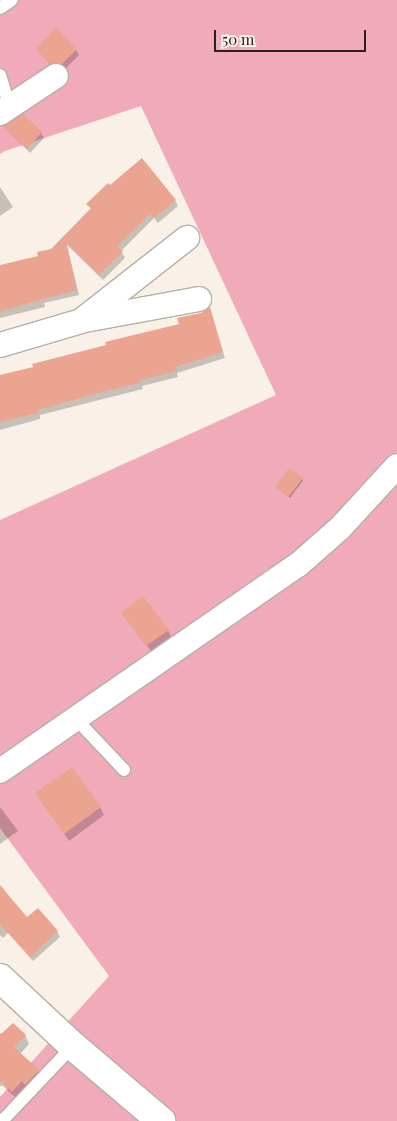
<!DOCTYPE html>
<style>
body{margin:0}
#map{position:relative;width:397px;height:1121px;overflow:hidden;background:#f9f1e8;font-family:"Playfair Display",serif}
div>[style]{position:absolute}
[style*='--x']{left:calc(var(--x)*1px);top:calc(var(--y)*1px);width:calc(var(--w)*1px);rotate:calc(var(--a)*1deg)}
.green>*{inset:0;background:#f1aab9}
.shadow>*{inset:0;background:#0003}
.building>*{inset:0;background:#eaa48f}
.roads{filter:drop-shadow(1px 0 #b6afa6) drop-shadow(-1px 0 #b6afa6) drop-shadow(0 1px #b6afa6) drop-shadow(0 -1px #b6afa6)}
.lane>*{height:12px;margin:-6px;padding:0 6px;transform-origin:6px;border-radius:6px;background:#fff}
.street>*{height:24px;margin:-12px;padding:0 12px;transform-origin:12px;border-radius:12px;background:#fff}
.secondary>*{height:28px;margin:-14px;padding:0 14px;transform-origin:14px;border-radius:14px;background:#fff}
span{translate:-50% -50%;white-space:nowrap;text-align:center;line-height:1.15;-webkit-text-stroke:5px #f9f1e8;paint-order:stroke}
.scale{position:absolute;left:214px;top:30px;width:152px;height:22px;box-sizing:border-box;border:2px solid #25221f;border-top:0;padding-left:6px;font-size:15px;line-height:18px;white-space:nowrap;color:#25221f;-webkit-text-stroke:4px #f9f1e8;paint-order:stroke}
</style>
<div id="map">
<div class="green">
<i style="clip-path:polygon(0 0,397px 0,397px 1121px,0 1121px,0 1097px,109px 976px,0 828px,0 520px,276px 395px,141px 106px,5px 151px,0 154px)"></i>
</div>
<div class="shadow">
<i style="clip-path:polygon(37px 49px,76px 50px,79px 55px,65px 69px,54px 69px)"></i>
<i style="clip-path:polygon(4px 127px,41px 133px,44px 138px,30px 153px)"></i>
<i style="clip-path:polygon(110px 186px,175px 200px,178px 206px,158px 223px,154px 218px,121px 251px,125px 258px,103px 280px,67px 245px,79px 295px,44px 303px,45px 307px,0 318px,0 267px,40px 257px,52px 250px,91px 210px,88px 204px)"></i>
<i style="clip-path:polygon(0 187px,13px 207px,0 216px)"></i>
<i style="clip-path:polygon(209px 309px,225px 358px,177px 373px,178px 377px,142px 386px,143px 389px,40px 415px,40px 419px,0 430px,0 378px,180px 325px)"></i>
<i style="clip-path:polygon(302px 478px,303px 481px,290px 498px,276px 487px)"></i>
<i style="clip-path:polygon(126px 618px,168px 630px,171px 636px,151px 651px)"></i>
<i style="clip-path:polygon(37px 794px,100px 807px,104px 815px,69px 841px)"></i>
<i style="clip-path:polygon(0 807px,18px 831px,0 844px)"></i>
<i style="clip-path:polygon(0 886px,27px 919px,57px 931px,60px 937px,33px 961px,8px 933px,3px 938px,0 935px)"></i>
<i style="clip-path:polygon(25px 1035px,29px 1044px,20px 1054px,38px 1071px,43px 1079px,17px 1099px,2px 1085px,0 1087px,0 1038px)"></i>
</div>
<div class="building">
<i style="clip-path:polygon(56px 28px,77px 49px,62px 64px,50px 64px,36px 49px)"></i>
<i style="clip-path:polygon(23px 114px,42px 132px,27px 149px,2px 126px)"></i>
<i style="clip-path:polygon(142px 158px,176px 200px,154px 218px,150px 214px,117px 246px,123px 251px,99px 275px,66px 242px,77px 290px,0 311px,0 265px,38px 256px,37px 252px,51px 249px,91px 208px,86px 204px,108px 183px,110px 185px)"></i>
<i style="clip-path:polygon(210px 307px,223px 352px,175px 367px,176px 371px,140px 380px,140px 383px,105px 391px,37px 410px,38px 413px,0 422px,0 375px,33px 367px,32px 364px,106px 345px,105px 342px,179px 324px,177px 318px,201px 313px)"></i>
<i style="clip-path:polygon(289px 468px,303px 478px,288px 497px,275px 487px)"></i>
<i style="clip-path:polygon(143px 596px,169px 630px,146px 646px,121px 613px)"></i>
<i style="clip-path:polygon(72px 767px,101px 807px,64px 834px,35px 793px)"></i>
<i style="clip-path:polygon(0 885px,27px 917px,38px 908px,58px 931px,30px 957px,0 924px)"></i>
<i style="clip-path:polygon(13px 1023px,26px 1035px,14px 1047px,39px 1070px,25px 1085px,22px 1081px,12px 1092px,0 1081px,0 1033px,1px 1034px)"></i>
</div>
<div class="roads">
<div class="lane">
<i style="--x:0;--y:8;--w:14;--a:-34"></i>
<i style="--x:0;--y:75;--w:31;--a:73"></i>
<i style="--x:76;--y:719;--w:70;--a:46.7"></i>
<i style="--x:2;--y:1121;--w:103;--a:-46.6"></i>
</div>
<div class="street">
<i style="--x:0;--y:113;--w:67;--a:-33.5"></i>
<i style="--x:85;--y:320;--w:116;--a:-10.4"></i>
<i style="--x:0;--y:345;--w:84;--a:-16.5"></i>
<i style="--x:81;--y:321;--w:135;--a:-38.1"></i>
<i style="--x:0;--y:771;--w:362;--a:-34.7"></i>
<i style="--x:298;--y:565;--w:56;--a:-41.4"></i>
<i style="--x:340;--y:528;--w:84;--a:-47.4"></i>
</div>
<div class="secondary">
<i style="--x:0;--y:978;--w:100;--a:43"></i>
<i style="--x:73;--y:1046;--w:116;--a:40.4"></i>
</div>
</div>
<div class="scale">50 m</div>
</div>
